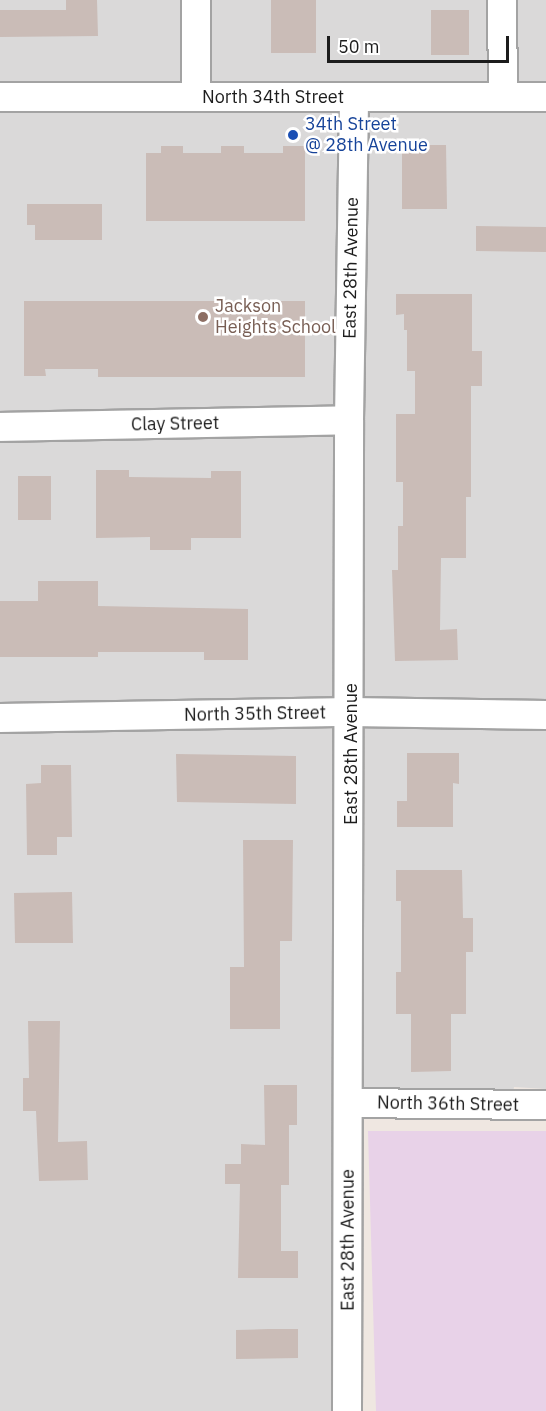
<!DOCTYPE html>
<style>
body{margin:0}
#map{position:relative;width:546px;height:1411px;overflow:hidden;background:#efe7e1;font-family:"IBM Plex Sans",sans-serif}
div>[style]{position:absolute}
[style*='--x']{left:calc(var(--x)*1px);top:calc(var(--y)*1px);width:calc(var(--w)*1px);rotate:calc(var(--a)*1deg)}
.residential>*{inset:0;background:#dad9d9}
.industrial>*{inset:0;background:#e8d2e8}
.building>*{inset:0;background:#cabcb7}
.roads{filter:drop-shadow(2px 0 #a3a3a3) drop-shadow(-2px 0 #a3a3a3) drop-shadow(0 2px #a3a3a3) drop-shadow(0 -2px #a3a3a3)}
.minor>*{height:28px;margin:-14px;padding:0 14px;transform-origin:14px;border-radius:14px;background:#fff}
.dots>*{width:16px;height:16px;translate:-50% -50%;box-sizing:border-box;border:3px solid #fff;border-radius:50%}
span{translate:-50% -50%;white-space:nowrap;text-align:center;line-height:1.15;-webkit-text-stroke:5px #fff;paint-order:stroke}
.street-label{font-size:18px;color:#1c1c1c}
.transit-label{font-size:18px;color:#164399}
.left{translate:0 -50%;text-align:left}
.education-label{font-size:18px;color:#785e54}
.scale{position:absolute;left:327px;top:36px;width:182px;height:27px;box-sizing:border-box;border:3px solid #1c1c1c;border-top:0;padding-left:8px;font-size:18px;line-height:21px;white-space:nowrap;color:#1c1c1c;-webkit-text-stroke:4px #fff;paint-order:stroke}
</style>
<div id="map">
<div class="residential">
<i style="clip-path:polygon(0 0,182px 0,182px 84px,0 84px)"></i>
<i style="clip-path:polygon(210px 0,488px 0,489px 84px,210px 84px)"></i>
<i style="clip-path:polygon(516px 0,546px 0,546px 84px,517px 84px)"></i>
<i style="clip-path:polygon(0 109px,340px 110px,335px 408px,0 414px)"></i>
<i style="clip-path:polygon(368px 110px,546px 110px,546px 703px,365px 700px,363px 420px)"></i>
<i style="clip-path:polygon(335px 433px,337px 700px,0 705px,0 440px)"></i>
<i style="clip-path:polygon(337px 725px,332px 1411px,0 1411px,0 730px)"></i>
<i style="clip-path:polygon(365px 725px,546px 728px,546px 1089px,514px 1087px,513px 1092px,363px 1091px)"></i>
</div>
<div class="industrial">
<i style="clip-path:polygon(368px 1131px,546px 1131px,546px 1411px,376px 1411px)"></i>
</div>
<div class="building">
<i style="clip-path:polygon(66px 0,97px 0,98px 36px,0 37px,0 10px,66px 10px)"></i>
<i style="clip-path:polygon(271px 0,316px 0,316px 53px,271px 53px)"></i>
<i style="clip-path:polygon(431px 10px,469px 10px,469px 55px,431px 55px)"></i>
<i style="clip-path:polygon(402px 145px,446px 145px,447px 209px,402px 209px)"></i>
<i style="clip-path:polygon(161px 146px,183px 146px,183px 153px,221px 153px,221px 146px,244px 146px,244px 153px,283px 153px,283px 146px,305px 146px,305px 221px,146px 221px,146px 153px,161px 153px)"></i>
<i style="clip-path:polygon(27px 204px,102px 204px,102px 240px,35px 240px,35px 225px,27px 225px)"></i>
<i style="clip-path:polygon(476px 226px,546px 227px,546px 252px,476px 251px)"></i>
<i style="clip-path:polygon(396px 294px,472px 294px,472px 351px,482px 351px,482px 386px,471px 386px,471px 497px,466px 497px,466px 558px,441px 558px,440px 630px,457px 629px,458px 660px,395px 661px,392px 570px,398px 570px,398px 526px,403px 526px,403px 482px,396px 482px,396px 414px,415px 414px,415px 371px,407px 371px,407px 330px,404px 330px,404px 314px,396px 315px)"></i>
<i style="clip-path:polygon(24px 301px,305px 301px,305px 377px,98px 377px,98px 369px,45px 369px,46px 376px,24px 376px)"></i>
<i style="clip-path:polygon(96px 470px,129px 470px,129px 477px,211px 478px,211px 471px,241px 471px,241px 538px,191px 538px,191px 550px,150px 550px,150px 537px,96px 538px)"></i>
<i style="clip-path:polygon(18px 476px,51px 476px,51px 520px,18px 520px)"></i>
<i style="clip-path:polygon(38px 581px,98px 581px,98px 606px,248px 609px,248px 660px,204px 660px,204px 652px,98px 652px,98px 657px,0 657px,0 601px,38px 601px)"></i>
<i style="clip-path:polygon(407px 753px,459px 753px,459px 784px,453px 783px,453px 827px,397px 827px,397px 801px,407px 801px)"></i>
<i style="clip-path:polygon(176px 754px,296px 756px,296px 804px,177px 802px)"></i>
<i style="clip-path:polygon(41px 765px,71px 765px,72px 837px,57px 837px,57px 855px,27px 855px,26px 784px,41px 783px)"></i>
<i style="clip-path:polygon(243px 840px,293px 840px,292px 941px,280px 941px,280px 1029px,230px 1029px,230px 967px,244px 967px)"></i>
<i style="clip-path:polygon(396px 870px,462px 870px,463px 918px,473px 918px,473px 952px,466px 952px,466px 1014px,451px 1014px,451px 1071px,411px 1072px,411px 1014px,396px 1014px,396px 972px,401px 972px,401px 901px,396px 901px)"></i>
<i style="clip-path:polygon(72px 892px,73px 943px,15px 943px,14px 893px)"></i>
<i style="clip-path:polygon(28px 1021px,60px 1021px,58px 1142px,87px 1141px,88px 1180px,39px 1181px,36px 1111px,23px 1111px,23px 1078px,29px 1078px)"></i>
<i style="clip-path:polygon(264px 1085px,297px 1085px,297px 1125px,289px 1125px,289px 1185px,281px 1185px,281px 1251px,298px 1251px,298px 1278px,238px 1278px,240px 1184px,225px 1184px,225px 1164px,241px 1164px,241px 1144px,265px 1145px)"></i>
<i style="clip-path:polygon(268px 1329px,298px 1329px,298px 1358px,236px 1359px,236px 1330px)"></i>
</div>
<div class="roads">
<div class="minor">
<i style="--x:502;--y:0;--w:97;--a:89.4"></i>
<i style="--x:0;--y:97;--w:546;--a:0"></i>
<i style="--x:196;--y:97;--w:97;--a:-90"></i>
<i style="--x:0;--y:427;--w:349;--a:-1.1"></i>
<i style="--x:0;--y:718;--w:351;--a:-1"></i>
<i style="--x:351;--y:712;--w:195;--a:0.9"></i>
<i style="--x:349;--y:1103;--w:197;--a:0.6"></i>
<i style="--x:347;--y:1411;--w:991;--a:-89.88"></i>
<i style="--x:349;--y:420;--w:322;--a:-89.1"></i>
</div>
</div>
<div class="dots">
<i style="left:293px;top:135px;background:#1a4fb4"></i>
<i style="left:203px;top:317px;background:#8d6e63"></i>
</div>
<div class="street-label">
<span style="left:273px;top:97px">North 34th Street</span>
<span style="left:351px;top:268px;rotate:-89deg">East 28th Avenue</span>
<span style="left:175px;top:424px;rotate:-1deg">Clay Street</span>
<span style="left:255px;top:714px;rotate:-1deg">North 35th Street</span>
<span style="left:351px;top:754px;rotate:-90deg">East 28th Avenue</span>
<span style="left:448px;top:1104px;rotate:1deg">North 36th Street</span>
<span style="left:348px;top:1240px;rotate:-90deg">East 28th Avenue</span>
</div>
<div class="transit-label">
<span class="left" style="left:305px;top:135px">34th Street<br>@ 28th Avenue</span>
</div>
<div class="education-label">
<span class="left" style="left:215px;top:317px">Jackson<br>Heights School</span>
</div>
<div class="scale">50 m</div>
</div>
